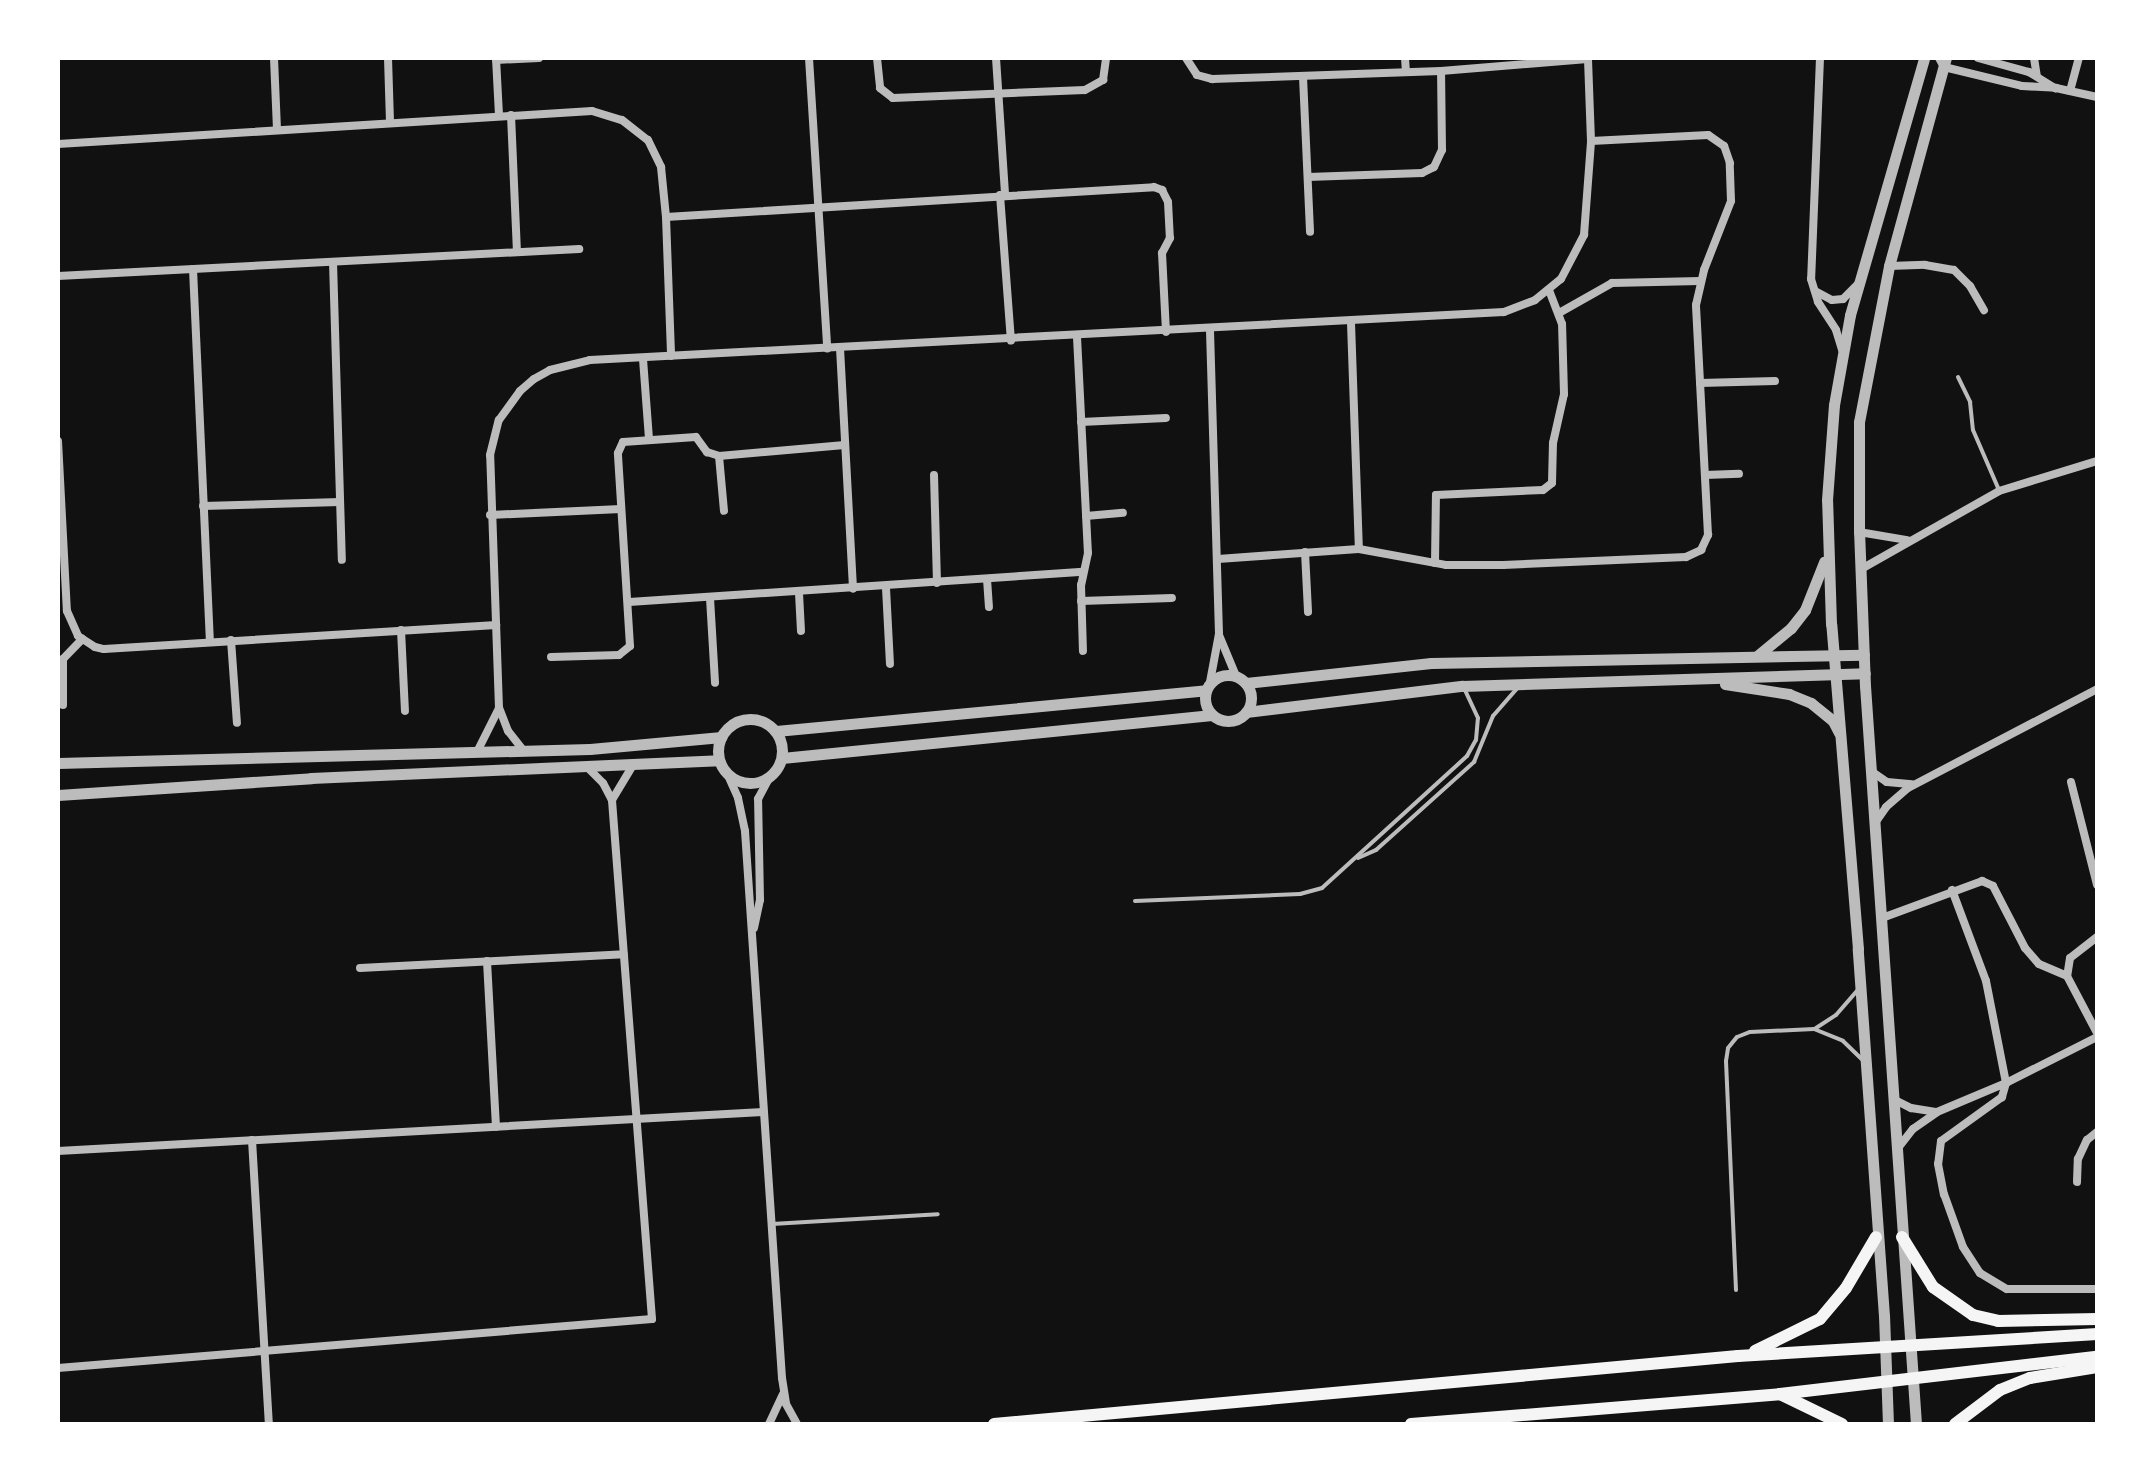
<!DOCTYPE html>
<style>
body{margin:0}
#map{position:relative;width:2155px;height:1482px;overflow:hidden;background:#111;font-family:"Alegreya Sans",sans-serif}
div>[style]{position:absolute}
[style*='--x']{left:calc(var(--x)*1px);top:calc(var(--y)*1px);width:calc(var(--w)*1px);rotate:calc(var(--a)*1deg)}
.service>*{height:4px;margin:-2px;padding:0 2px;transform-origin:2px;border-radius:2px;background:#bcbcbc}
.minor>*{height:8px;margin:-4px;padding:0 4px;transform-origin:4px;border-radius:4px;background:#bcbcbc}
.tertiary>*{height:11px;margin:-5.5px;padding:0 5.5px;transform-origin:5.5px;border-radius:5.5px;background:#bcbcbc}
.tertiary>.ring{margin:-5.5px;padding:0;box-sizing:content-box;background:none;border:11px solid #bcbcbc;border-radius:50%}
.secondary>*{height:12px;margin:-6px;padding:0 6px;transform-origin:6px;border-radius:6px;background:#f5f5f5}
span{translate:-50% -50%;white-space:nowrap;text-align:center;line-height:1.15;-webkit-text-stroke:8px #fff;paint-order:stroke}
.frame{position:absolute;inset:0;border:60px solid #fff;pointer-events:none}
</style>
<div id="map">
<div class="service">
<i style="--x:1958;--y:377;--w:28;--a:64"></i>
<i style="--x:1970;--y:402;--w:28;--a:84"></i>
<i style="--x:1973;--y:430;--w:65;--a:66.6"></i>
<i style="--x:1358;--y:858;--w:20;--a:-24"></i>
<i style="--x:1376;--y:850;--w:132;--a:-41.9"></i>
<i style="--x:1474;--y:762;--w:50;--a:-67.6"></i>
<i style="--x:1493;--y:716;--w:37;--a:-49"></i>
<i style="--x:1135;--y:901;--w:165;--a:-2.4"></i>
<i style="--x:1300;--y:894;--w:23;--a:-15"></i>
<i style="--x:1322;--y:888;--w:196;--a:-42.3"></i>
<i style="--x:1467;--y:756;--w:18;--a:-61"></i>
<i style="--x:1476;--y:740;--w:22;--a:-85"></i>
<i style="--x:1478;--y:718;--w:33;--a:-115"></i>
<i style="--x:1816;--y:1028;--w:24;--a:-33"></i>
<i style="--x:1836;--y:1015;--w:32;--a:-49"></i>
<i style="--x:772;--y:1224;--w:166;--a:-3.4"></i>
<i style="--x:1736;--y:1290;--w:229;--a:-92.5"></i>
<i style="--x:1726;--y:1061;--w:13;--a:-81"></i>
<i style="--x:1728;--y:1048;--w:14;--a:-51"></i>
<i style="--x:1737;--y:1037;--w:14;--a:-21"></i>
<i style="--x:1750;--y:1032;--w:64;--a:-2.7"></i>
<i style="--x:1814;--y:1029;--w:31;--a:22"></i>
<i style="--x:1843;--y:1041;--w:28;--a:44"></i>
</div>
<div class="minor">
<i style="--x:274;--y:58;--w:71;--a:87.6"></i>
<i style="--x:388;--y:58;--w:63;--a:88.2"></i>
<i style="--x:496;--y:58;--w:58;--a:87"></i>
<i style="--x:809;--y:58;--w:291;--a:86.4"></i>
<i style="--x:877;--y:58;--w:30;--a:84"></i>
<i style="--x:880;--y:88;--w:16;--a:38"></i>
<i style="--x:893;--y:98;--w:192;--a:-2.4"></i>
<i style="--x:1085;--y:90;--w:21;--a:-29"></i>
<i style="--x:1103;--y:80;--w:22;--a:-82"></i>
<i style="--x:996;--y:58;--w:137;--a:86.2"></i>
<i style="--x:1186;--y:58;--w:20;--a:57"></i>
<i style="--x:1197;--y:75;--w:16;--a:15"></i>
<i style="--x:1212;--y:79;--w:229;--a:-2"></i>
<i style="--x:1441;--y:71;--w:147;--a:-4.7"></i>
<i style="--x:1405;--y:58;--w:14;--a:86"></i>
<i style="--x:1820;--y:58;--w:221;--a:92.3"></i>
<i style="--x:1811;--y:279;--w:24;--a:73"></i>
<i style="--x:1818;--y:302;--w:33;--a:57"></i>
<i style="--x:1836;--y:330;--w:21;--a:73"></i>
<i style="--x:1939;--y:58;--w:10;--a:61"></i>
<i style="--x:1944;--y:67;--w:80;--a:13.7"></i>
<i style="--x:2022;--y:86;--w:34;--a:3"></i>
<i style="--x:2056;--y:88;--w:42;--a:12.4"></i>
<i style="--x:1978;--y:58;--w:53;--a:15.4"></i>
<i style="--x:2029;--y:72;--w:31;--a:32"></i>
<i style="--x:2034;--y:58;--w:18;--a:81"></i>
<i style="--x:496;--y:60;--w:43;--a:-2.7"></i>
<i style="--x:1303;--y:77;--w:155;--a:87.4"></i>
<i style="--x:2070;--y:91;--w:34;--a:-75"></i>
<i style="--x:511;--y:115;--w:137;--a:87.5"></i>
<i style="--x:58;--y:144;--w:535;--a:-3.54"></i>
<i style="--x:592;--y:111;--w:31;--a:17"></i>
<i style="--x:622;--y:120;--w:33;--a:38"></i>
<i style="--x:648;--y:140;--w:30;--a:64"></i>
<i style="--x:661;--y:167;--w:50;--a:84.3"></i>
<i style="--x:666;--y:217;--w:139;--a:87.9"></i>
<i style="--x:1308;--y:177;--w:114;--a:-2"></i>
<i style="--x:1422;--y:173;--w:13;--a:-27"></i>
<i style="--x:1434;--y:167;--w:19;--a:-65"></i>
<i style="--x:1442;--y:150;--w:79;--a:-90.7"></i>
<i style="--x:1000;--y:195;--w:146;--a:85.7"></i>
<i style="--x:666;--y:217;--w:489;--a:-3.5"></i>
<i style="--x:1154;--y:187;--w:9;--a:21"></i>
<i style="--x:1162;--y:190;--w:13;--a:63"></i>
<i style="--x:1168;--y:202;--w:36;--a:87"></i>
<i style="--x:1170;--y:238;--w:17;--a:118"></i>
<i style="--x:1162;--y:253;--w:79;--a:87.1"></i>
<i style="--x:333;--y:262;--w:298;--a:88.3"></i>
<i style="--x:1889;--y:266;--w:36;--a:-2"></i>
<i style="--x:1925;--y:265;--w:29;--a:10"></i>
<i style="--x:1954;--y:270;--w:23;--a:45"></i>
<i style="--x:1970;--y:286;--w:28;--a:60"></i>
<i style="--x:193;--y:269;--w:372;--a:87.4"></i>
<i style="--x:58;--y:276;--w:522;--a:-2.97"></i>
<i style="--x:1815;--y:291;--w:19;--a:28"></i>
<i style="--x:1832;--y:300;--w:11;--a:-5"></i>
<i style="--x:1843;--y:299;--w:20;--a:-45"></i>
<i style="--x:1559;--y:313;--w:61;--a:-29.5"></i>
<i style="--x:1612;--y:283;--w:88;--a:-1.3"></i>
<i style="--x:1351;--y:323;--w:226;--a:88"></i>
<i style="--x:1077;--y:337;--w:216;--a:87.1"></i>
<i style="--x:1088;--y:553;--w:33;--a:102"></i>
<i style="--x:1081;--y:585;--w:66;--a:88.3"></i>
<i style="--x:840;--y:348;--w:241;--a:86.9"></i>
<i style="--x:643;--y:359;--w:80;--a:85.7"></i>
<i style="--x:1700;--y:383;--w:75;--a:-1.5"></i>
<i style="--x:1081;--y:422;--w:85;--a:-2.7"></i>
<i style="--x:58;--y:441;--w:170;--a:87"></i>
<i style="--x:67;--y:611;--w:27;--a:66"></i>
<i style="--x:78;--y:636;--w:20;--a:33"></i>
<i style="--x:95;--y:647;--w:9;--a:13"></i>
<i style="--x:104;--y:649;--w:393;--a:-3.5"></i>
<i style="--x:719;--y:456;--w:55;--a:84.8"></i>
<i style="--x:934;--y:475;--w:108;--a:88.4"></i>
<i style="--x:1705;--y:475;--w:34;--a:-2"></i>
<i style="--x:203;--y:506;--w:137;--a:-1.7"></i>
<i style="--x:490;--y:515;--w:131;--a:-2.6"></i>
<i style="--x:1086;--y:516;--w:37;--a:-5"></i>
<i style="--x:1859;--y:532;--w:49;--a:9.5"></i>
<i style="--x:1305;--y:552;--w:60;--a:87.1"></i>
<i style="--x:1218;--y:559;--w:141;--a:-4.1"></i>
<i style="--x:1359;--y:549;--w:88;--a:10.4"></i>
<i style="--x:1446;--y:565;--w:57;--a:0"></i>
<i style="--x:1503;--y:565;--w:183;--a:-2.5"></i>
<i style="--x:1686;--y:557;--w:17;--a:-25"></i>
<i style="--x:1701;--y:550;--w:17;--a:-65"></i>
<i style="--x:1708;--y:535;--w:230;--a:-93"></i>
<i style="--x:1696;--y:305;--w:36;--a:-77"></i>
<i style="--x:1704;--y:270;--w:74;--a:-68.6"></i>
<i style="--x:1731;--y:201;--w:38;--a:-92"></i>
<i style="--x:1730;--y:163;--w:18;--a:-109"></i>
<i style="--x:1724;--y:146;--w:19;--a:-145"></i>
<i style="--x:1708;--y:135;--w:117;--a:177.1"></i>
<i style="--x:1435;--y:563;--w:68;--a:-89.2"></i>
<i style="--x:1436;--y:495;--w:107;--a:-2.7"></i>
<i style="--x:1543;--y:490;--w:11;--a:-38"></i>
<i style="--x:1552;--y:483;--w:40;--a:-88.6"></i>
<i style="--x:1553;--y:443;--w:50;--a:-77.3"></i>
<i style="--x:1564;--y:394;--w:70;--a:-91.6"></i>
<i style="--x:1562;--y:324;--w:36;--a:-111"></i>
<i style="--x:1863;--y:568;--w:156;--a:-29.5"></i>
<i style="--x:1999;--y:491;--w:102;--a:-17"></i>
<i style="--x:987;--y:579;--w:28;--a:86"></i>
<i style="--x:886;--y:588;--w:76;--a:87"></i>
<i style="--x:799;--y:593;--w:38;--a:87"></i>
<i style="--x:710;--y:598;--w:85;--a:86.6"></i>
<i style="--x:1081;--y:601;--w:91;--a:-1.9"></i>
<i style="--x:629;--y:602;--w:455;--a:-3.8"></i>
<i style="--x:401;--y:630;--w:81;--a:87.2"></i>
<i style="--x:1219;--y:635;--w:44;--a:67.5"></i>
<i style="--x:231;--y:640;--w:83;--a:85.9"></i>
<i style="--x:551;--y:657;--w:68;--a:-1.7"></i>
<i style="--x:619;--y:655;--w:14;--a:-39"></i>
<i style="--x:630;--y:646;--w:193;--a:-93.6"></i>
<i style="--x:618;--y:453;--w:12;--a:-66"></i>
<i style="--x:623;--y:442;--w:73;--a:-3.9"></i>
<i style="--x:696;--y:437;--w:19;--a:54"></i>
<i style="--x:707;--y:452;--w:13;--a:18"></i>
<i style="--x:719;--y:456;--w:126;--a:-5"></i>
<i style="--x:1210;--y:682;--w:49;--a:-79.4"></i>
<i style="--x:1219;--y:634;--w:304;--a:-91.7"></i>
<i style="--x:63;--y:705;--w:46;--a:-90"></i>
<i style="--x:63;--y:659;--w:28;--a:-46"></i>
<i style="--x:523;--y:750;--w:24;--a:-128"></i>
<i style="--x:508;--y:731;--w:25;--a:-111"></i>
<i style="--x:499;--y:708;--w:253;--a:-92"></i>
<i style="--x:490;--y:455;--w:36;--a:-76"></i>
<i style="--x:499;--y:420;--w:36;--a:-54"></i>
<i style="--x:520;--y:391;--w:18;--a:-41"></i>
<i style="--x:534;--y:379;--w:18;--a:-29"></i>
<i style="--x:550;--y:370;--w:41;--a:-14"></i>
<i style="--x:590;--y:360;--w:915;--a:-3.01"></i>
<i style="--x:1504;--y:312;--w:33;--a:-21"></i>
<i style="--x:1535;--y:300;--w:33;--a:-39"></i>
<i style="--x:1561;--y:279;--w:50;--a:-62.4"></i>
<i style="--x:1584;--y:235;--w:94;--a:-85.7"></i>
<i style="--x:1591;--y:141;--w:83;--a:-92.1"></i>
<i style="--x:477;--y:752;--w:49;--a:-63.4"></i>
<i style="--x:1871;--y:771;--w:19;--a:35"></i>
<i style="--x:1887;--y:782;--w:25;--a:5"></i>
<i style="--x:727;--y:773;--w:27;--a:66"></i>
<i style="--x:738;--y:798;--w:34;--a:78"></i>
<i style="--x:745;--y:831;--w:548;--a:86.13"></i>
<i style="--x:782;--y:1378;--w:26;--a:81"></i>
<i style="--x:786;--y:1404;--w:23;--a:61"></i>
<i style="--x:2071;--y:782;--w:106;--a:75.8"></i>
<i style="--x:612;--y:800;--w:41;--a:-59"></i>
<i style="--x:1875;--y:823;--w:19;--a:-55"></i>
<i style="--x:1886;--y:807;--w:29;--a:-41"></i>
<i style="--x:1908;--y:788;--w:213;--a:-27.6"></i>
<i style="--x:1952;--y:890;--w:97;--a:69.5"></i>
<i style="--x:1986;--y:981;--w:104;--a:78.9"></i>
<i style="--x:2006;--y:1083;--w:15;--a:106"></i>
<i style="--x:2002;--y:1097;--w:75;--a:144.2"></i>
<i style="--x:1941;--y:1141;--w:23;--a:97"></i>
<i style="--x:1938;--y:1164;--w:31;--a:79"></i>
<i style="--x:1944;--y:1194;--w:56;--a:70.3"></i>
<i style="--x:1963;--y:1247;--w:31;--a:57"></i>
<i style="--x:1980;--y:1273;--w:31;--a:31"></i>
<i style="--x:2007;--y:1289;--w:90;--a:0"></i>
<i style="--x:1882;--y:918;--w:107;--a:-20.3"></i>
<i style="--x:1982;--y:881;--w:12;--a:24"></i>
<i style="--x:1993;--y:886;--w:70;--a:62.7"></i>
<i style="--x:2025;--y:948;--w:21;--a:49"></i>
<i style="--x:2039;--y:964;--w:30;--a:23"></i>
<i style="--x:754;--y:928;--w:29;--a:-78"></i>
<i style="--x:760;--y:900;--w:101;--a:-91.1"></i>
<i style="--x:758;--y:799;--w:26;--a:-62"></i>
<i style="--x:2097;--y:937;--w:34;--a:142"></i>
<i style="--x:2070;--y:958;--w:18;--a:99"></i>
<i style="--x:2067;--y:976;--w:64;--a:62.2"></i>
<i style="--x:487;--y:961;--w:166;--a:86.9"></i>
<i style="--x:360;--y:968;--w:264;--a:-3"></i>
<i style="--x:1895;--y:1100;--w:18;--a:27"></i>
<i style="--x:1911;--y:1108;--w:25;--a:9"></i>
<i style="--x:252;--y:1140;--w:285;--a:86.6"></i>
<i style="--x:1898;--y:1148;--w:24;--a:-52"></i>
<i style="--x:1913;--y:1129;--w:29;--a:-35"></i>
<i style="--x:1937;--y:1112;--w:75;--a:-22.8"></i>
<i style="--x:2006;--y:1083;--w:102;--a:-26.8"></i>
<i style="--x:58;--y:1151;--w:706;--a:-3.17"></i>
<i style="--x:2077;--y:1182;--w:23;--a:-88"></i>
<i style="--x:2078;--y:1159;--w:21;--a:-65"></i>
<i style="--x:2087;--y:1140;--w:13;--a:-39"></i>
<i style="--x:58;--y:1368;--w:596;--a:-4.72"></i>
<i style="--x:652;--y:1319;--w:521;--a:-94.41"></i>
<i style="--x:612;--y:800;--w:19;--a:-118"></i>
<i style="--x:603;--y:783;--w:23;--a:-135"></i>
<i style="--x:769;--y:1424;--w:33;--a:-65"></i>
</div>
<div class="tertiary">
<i style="--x:1757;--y:656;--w:44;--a:-39.5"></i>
<i style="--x:1791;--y:628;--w:23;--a:-52"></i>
<i style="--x:1805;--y:610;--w:52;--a:-68.4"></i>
<i class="ring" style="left:1205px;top:675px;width:35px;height:35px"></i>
<i style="--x:1246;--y:683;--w:186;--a:-6.2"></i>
<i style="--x:1431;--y:663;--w:433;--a:-1.1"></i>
<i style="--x:1725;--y:684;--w:65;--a:8.9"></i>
<i style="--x:1789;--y:694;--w:24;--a:22"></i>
<i style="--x:1811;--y:703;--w:28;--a:39"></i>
<i style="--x:1833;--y:721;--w:13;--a:63"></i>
<i style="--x:1246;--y:712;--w:218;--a:-6.9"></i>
<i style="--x:1462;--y:686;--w:403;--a:-1.8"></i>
<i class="ring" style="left:718px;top:719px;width:53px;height:53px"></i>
<i style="--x:776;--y:731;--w:432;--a:-5.4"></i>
<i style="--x:782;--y:758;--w:432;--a:-5.7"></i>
<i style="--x:58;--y:763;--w:532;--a:-1.51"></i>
<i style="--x:590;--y:749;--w:132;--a:-5.2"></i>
<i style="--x:58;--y:795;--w:254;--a:-3.8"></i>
<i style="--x:311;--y:778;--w:408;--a:-2.5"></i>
<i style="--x:1888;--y:1424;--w:108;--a:-92.1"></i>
<i style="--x:1884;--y:1316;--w:368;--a:-94.1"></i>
<i style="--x:1858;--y:949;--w:326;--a:-94.7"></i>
<i style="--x:1831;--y:624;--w:124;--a:-91.8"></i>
<i style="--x:1827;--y:500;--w:95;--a:-85.8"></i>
<i style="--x:1834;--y:405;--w:91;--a:-79.9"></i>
<i style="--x:1850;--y:315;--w:267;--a:-73.9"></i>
<i style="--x:1916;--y:1424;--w:740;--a:-93.95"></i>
<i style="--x:1865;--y:686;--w:154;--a:-92.2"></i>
<i style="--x:1859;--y:532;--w:110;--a:-90"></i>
<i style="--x:1859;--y:422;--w:159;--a:-79.1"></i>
<i style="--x:1889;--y:266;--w:216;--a:-74.7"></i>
</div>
<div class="secondary">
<i style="--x:1902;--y:1237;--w:59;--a:58.2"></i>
<i style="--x:1933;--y:1287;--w:49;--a:35"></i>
<i style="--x:1973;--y:1315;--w:26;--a:13"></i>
<i style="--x:1998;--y:1321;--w:99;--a:-1.2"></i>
<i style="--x:1755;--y:1351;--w:72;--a:-26.2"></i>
<i style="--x:1820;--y:1319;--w:40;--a:-50"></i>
<i style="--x:1846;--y:1288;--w:59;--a:-59.5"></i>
<i style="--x:1780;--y:1394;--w:69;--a:25.8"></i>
<i style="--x:994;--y:1424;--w:747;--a:-5.22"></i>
<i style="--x:1738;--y:1356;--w:360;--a:-3.5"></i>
<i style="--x:1411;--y:1424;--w:370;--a:-4.6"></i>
<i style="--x:1780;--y:1394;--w:319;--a:-6.7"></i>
<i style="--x:1955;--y:1424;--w:56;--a:-37.1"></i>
<i style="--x:2000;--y:1390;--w:32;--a:-22"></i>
<i style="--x:2030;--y:1378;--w:68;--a:-9.3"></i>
</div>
<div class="frame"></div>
</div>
